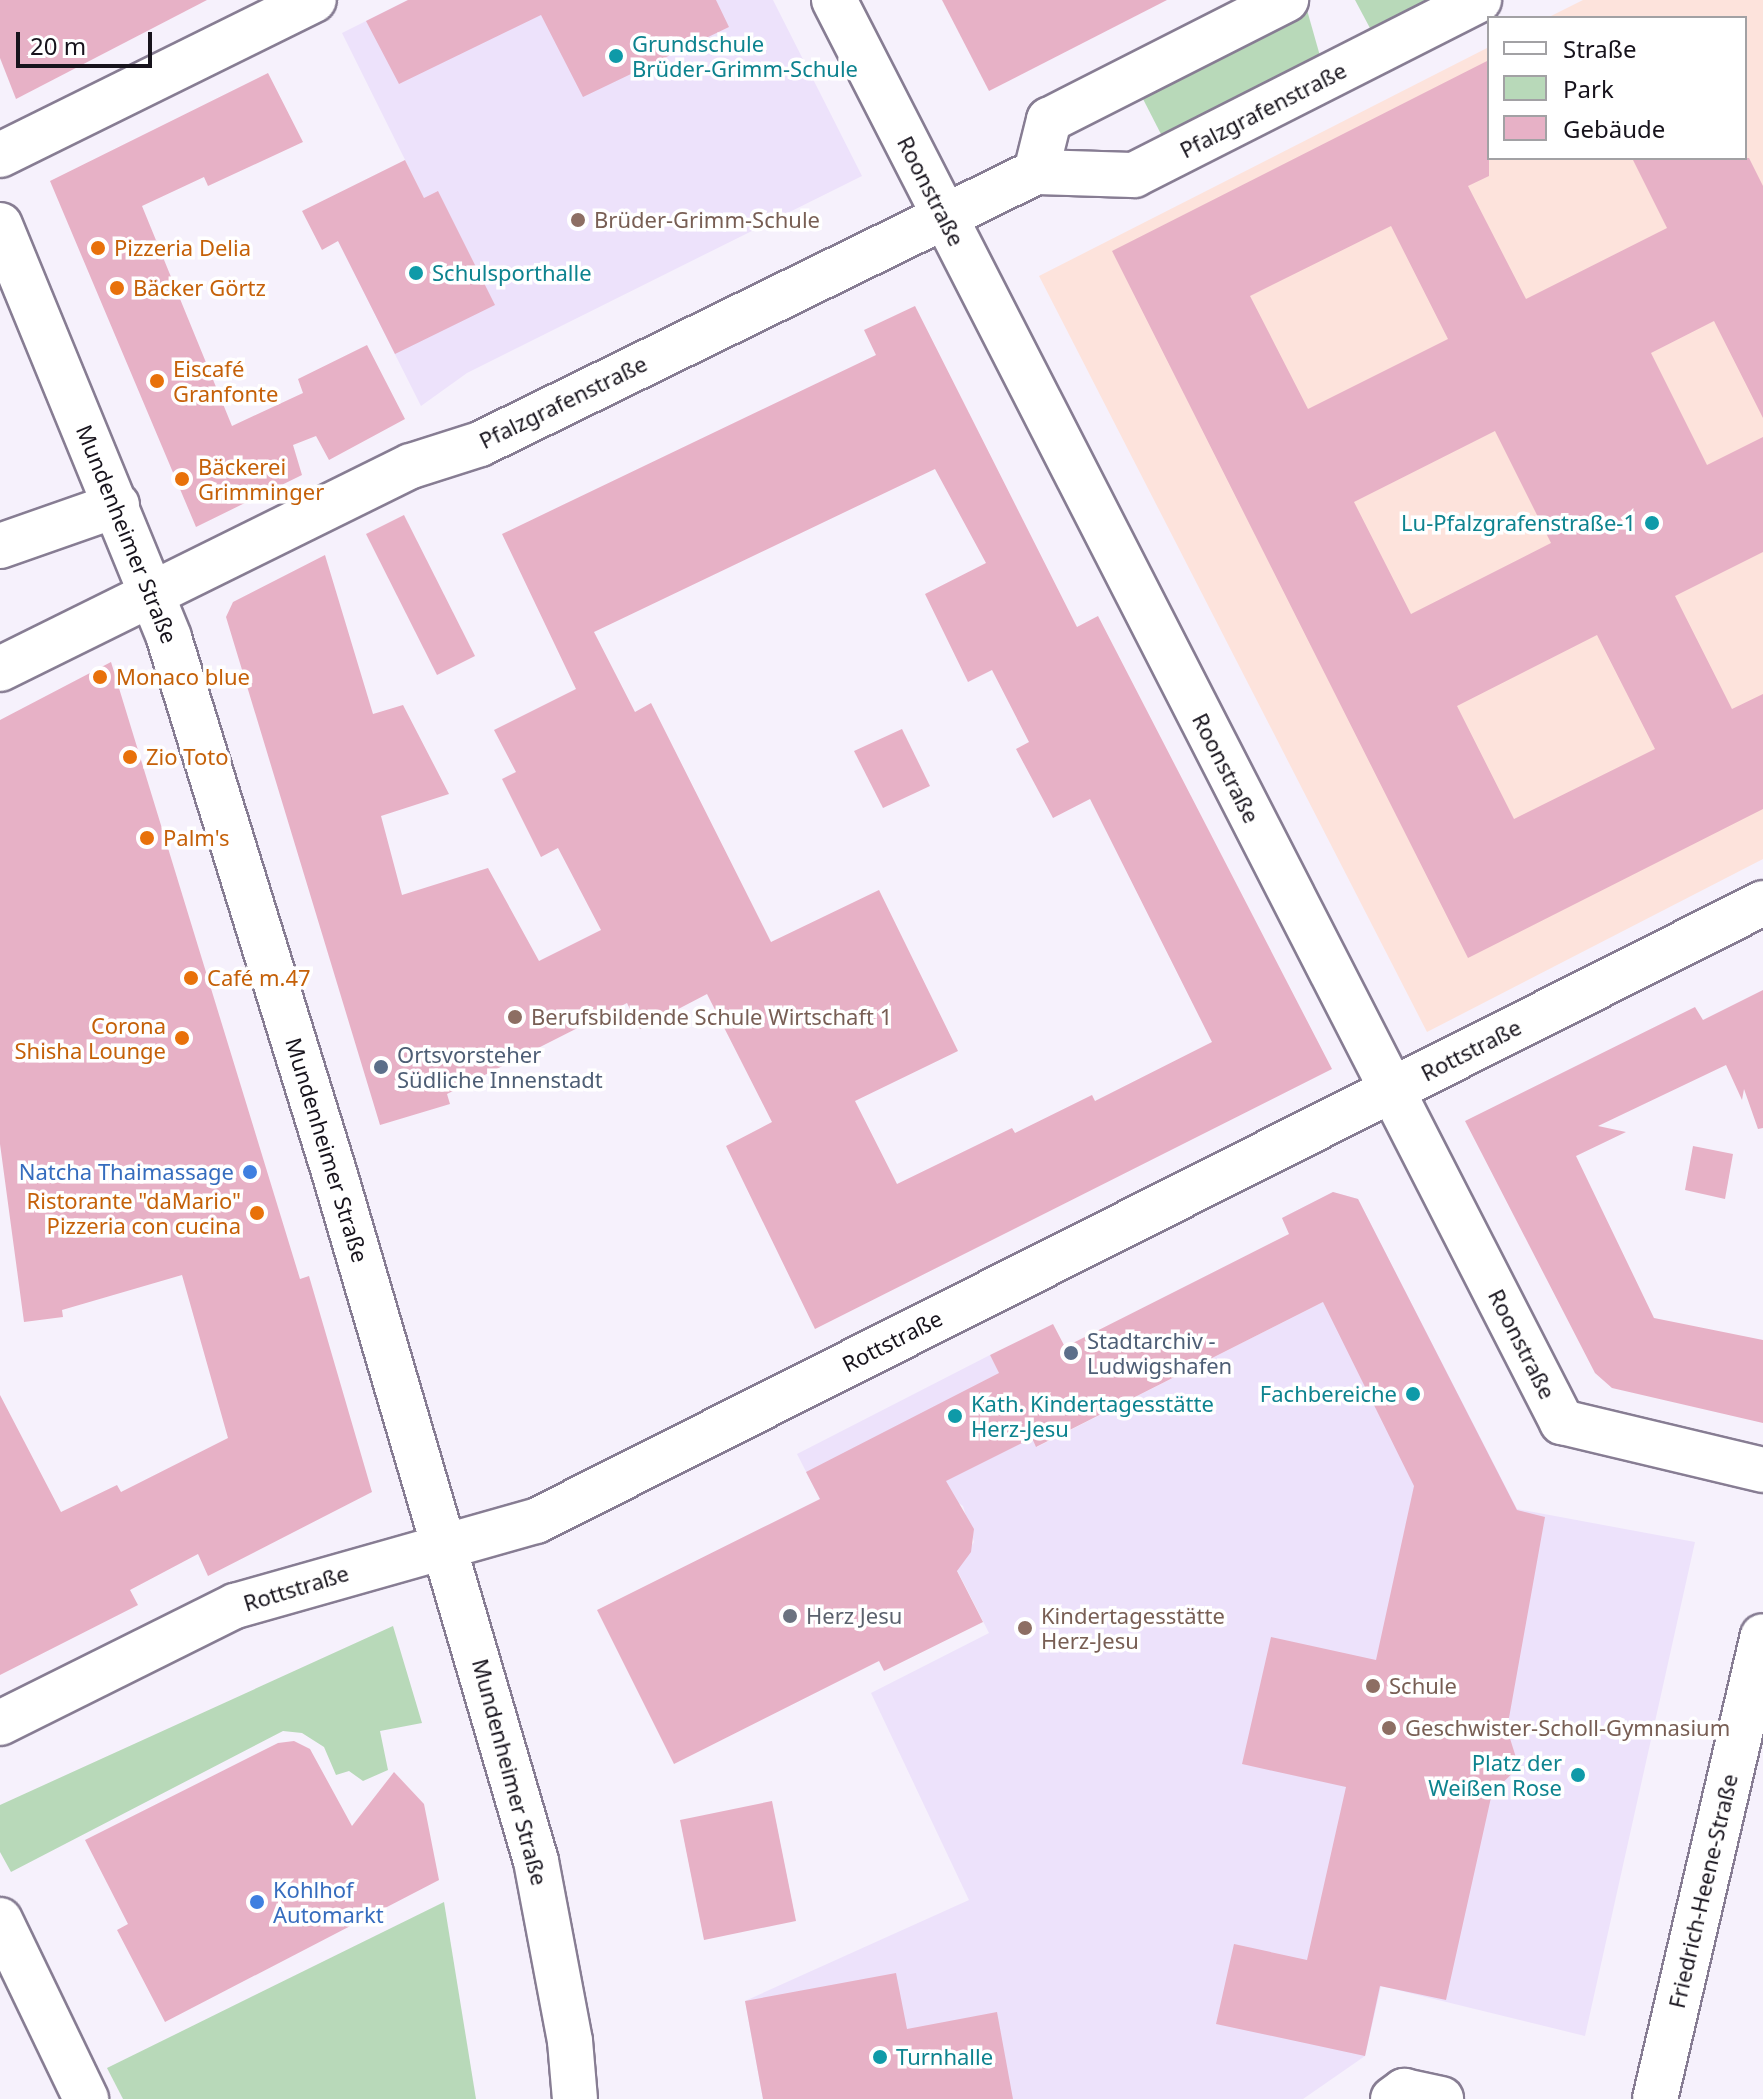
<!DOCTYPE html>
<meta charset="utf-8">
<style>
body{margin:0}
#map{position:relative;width:1763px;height:2099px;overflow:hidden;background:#f6f1fc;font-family:"Noto Sans",sans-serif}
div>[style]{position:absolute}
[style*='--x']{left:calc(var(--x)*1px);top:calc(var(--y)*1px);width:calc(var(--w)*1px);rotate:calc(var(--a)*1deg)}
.commercial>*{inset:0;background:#fde3dc}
.built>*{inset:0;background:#ede2fb}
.green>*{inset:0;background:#b8d9b9}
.building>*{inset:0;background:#e7b1c6}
.roads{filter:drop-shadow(2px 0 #877d93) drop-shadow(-2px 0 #877d93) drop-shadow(0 2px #877d93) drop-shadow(0 -2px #877d93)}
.minor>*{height:44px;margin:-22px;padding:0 22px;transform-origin:22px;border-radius:22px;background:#fff}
.dots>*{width:22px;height:22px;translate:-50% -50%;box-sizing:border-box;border:4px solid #fff;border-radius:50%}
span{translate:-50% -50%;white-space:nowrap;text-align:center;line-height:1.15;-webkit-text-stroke:7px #fff;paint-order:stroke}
.culture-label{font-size:22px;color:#0d838f}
.left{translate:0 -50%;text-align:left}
.right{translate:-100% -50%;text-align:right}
.street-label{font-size:22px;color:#17131c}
.education-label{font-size:22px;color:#785e54}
.food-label{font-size:22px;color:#c56008}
.service-label{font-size:22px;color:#4e5e75}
.shop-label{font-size:22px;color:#366cbe}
.worship-label{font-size:22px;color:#5b616d}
.legend{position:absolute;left:1487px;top:16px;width:260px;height:144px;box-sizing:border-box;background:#fff;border:2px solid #a2a1a4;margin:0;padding:10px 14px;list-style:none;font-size:24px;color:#17131c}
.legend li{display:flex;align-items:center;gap:16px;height:40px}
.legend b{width:40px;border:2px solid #a2a1a4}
.scale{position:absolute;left:16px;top:32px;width:136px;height:36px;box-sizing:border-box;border:4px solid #17131c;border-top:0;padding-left:10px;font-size:24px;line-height:28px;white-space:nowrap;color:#17131c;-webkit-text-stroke:6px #fff;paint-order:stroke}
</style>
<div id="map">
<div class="commercial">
<i style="clip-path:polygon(1583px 0,1763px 0,1763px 859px,1427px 1032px,1039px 276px,1489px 47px,1489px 158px,1745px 158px,1745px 18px,1547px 18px)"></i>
</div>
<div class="built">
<i style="clip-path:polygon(408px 0,773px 0,862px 176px,467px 373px,421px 406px,338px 241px,424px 198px,342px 33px)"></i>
<i style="clip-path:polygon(1333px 1192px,1358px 1199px,1517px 1509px,1695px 1542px,1585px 2036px,1381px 1986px,1365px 2056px,1303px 2099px,763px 2099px,745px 2001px,969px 1900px,871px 1693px,989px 1633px,956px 1568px,974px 1542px,963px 1506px,954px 1500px,841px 1488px,820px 1499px,797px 1454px,990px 1355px,1037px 1447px,1323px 1302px,1282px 1218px)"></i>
</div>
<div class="green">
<i style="clip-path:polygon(1355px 0,1433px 0,1371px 30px)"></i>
<i style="clip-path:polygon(1307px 10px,1322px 63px,1164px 140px,1142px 97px)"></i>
<i style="clip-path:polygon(393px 1626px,422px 1723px,380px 1731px,388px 1770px,363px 1781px,349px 1771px,336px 1775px,324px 1747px,302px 1733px,283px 1731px,11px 1872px,0 1852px,0 1805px)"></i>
<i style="clip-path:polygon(444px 1902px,476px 2099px,123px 2099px,107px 2068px)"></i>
</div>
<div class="building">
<i style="clip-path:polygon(0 0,207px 0,16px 99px,0 58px)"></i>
<i style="clip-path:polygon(408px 0,716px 0,729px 27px,583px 97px,541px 15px,399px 84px,366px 21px)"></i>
<i style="clip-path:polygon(942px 0,1167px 0,989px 91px)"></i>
<i style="clip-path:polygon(evenodd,1489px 60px,1489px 176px,1468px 186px,1526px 299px,1667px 228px,1632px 158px,1749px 158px,1763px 186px,1763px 418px,1714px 321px,1651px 353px,1707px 465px,1763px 437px,1763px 552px,1675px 596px,1732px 709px,1763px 694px,1763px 809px,1468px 958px,1112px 251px,1489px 60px,1391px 226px,1448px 339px,1308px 409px,1250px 296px,1391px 226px,1489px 60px,1495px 431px,1551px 543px,1411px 614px,1354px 502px,1495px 431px,1489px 60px,1597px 635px,1655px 749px,1514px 819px,1457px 706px,1597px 635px)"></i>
<i style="clip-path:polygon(268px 73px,303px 142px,208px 186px,204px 177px,142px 206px,232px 426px,303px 393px,298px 379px,367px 345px,405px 419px,329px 460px,316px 436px,293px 445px,302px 475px,196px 527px,50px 181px)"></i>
<i style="clip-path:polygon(405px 160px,424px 198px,438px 191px,495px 305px,395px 354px,338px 241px,322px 250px,302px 211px)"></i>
<i style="clip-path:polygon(evenodd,915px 306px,1077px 627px,1098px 616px,1332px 1069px,815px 1329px,726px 1146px,772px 1122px,707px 994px,640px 1029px,627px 1003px,447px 1094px,450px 1104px,380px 1125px,226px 617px,233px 602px,325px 555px,373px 714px,403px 705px,449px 794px,381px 816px,402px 895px,488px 868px,539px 961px,601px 930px,558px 848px,541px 857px,502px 779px,516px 772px,494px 730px,576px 689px,502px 534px,876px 355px,864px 330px,915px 306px,935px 469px,986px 563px,925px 594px,968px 682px,992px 670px,1029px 742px,1016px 749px,1053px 818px,1090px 799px,1212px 1042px,1095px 1101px,1092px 1095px,1015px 1133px,1012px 1128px,897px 1184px,855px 1101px,958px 1051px,879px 890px,771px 942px,651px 703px,635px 712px,594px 632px,935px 469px)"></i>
<i style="clip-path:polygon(404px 515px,475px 656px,437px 675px,366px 534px)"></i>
<i style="clip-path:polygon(111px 662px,300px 1279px,309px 1276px,372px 1492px,208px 1576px,198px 1554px,130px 1590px,138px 1605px,0 1675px,0 1395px,61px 1512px,117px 1485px,121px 1492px,228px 1438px,182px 1275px,62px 1310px,63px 1317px,24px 1322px,0 1144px,0 720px)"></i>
<i style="clip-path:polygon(902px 729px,930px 786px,883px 808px,854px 751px)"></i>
<i style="clip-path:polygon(1763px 990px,1763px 1128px,1758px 1129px,1744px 1089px,1742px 1100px,1726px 1065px,1598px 1126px,1626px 1132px,1576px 1156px,1654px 1318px,1763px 1340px,1763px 1423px,1612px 1388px,1595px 1373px,1465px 1121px,1695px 1007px,1703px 1020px)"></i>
<i style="clip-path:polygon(1693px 1146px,1733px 1154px,1725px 1199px,1685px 1190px)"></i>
<i style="clip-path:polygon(1333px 1192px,1358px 1199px,1517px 1510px,1545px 1517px,1507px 1729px,1519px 1767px,1492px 1793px,1446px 2000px,1380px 1986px,1365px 2056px,1216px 2024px,1234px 1944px,1307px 1960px,1346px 1787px,1242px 1764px,1271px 1637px,1376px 1660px,1414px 1486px,1323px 1302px,1036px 1447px,1032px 1438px,946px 1481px,974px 1529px,971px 1552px,957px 1571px,983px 1622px,884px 1671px,879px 1661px,674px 1764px,597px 1610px,820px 1499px,806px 1472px,999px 1373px,990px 1355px,1053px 1324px,1065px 1347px,1289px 1234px,1282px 1218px)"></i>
<i style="clip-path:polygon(294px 1741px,310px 1749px,352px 1826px,394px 1772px,424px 1804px,439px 1880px,165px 2022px,117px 1930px,128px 1924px,85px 1840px,278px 1743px)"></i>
<i style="clip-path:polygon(772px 1801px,796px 1921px,704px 1940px,680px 1820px)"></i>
<i style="clip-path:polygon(896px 1973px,907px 2029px,997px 2012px,1013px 2099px,763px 2099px,745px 2001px)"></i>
</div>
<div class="roads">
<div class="minor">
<i style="--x:834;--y:0;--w:1598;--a:62.89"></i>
<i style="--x:1562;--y:1422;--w:207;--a:13.4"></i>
<i style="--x:0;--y:155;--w:350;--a:-26.3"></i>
<i style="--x:1036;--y:172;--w:54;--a:-76"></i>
<i style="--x:1049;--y:120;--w:266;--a:-26.9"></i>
<i style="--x:0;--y:225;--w:446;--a:67.7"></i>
<i style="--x:169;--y:638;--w:562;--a:72.82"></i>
<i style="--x:335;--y:1175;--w:715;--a:73.67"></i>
<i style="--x:536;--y:1861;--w:183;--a:79.3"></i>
<i style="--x:570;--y:2041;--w:58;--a:85.1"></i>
<i style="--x:0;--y:546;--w:124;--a:-19.3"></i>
<i style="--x:0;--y:669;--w:458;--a:-26.3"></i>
<i style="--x:411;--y:466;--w:72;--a:-17.7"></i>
<i style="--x:480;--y:444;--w:619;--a:-26.07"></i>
<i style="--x:1036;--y:172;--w:98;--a:1.8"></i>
<i style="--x:1134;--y:175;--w:387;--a:-26.9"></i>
<i style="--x:0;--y:1723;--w:263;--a:-26.5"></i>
<i style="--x:235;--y:1606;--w:313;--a:-15.8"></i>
<i style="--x:536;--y:1521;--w:1374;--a:-26.73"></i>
<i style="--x:0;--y:1920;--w:199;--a:64.3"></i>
<i style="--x:1393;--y:2099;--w:14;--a:-36"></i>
<i style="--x:1404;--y:2091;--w:38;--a:12"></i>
<i style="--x:1655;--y:2099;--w:475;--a:-76.9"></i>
</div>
</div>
<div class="dots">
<i style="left:616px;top:56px;background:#0f9aa8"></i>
<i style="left:578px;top:220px;background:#8d6e63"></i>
<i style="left:98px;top:248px;background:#e8710a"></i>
<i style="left:416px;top:273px;background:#0f9aa8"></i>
<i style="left:117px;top:288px;background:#e8710a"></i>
<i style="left:157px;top:381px;background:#e8710a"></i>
<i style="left:182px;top:479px;background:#e8710a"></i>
<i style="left:1652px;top:523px;background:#0f9aa8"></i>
<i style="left:100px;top:677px;background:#e8710a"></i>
<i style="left:130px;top:757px;background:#e8710a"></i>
<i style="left:147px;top:838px;background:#e8710a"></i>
<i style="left:191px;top:978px;background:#e8710a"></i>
<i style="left:515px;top:1017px;background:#8d6e63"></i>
<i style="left:182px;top:1038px;background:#e8710a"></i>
<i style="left:381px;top:1067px;background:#5c6f8a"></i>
<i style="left:250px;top:1172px;background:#3f7fe0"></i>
<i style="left:257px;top:1213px;background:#e8710a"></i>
<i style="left:1071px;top:1353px;background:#5c6f8a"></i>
<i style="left:1413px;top:1394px;background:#0f9aa8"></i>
<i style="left:955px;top:1416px;background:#0f9aa8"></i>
<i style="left:790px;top:1616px;background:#6b7280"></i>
<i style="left:1025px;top:1628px;background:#8d6e63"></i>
<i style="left:1373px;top:1686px;background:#8d6e63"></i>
<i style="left:1389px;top:1728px;background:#8d6e63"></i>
<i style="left:1578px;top:1775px;background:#0f9aa8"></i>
<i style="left:257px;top:1902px;background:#3f7fe0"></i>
<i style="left:880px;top:2057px;background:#0f9aa8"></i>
</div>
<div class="culture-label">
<span class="left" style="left:632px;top:56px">Grundschule<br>Brüder-Grimm-Schule</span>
<span class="left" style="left:432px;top:273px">Schulsporthalle</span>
<span class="right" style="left:1636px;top:523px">Lu-Pfalzgrafenstraße-1</span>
<span class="right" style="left:1397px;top:1394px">Fachbereiche</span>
<span class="left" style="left:971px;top:1416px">Kath. Kindertagesstätte<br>Herz-Jesu</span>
<span class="right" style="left:1562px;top:1775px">Platz der<br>Weißen Rose</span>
<span class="left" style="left:896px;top:2057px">Turnhalle</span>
</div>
<div class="street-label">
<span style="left:1263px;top:110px;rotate:-27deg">Pfalzgrafenstraße</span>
<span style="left:931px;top:191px;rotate:63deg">Roonstraße</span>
<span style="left:563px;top:402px;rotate:-26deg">Pfalzgrafenstraße</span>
<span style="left:127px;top:534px;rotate:68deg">Mundenheimer Straße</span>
<span style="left:1226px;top:768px;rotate:63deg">Roonstraße</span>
<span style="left:1471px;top:1050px;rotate:-27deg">Rottstraße</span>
<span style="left:327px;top:1150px;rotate:73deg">Mundenheimer Straße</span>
<span style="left:892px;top:1341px;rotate:-27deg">Rottstraße</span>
<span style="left:1522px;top:1344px;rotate:63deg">Roonstraße</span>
<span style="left:296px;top:1588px;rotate:-17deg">Rottstraße</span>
<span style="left:510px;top:1772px;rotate:75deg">Mundenheimer Straße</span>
<span style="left:1703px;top:1891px;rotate:-77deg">Friedrich-Heene-Straße</span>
</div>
<div class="education-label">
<span class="left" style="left:594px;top:220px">Brüder-Grimm-Schule</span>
<span class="left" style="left:531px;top:1017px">Berufsbildende Schule Wirtschaft 1</span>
<span class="left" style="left:1041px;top:1628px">Kindertagesstätte<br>Herz-Jesu</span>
<span class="left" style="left:1389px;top:1686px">Schule</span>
<span class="left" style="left:1405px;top:1728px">Geschwister-Scholl-Gymnasium</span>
</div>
<div class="food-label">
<span class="left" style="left:114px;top:248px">Pizzeria Delia</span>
<span class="left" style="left:133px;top:288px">Bäcker Görtz</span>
<span class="left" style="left:173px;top:381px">Eiscafé<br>Granfonte</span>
<span class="left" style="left:198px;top:479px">Bäckerei<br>Grimminger</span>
<span class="left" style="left:116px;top:677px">Monaco blue</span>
<span class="left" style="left:146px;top:757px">Zio Toto</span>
<span class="left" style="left:163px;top:838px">Palm's</span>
<span class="left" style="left:207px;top:978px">Café m.47</span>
<span class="right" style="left:166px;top:1038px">Corona<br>Shisha Lounge</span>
<span class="right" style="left:241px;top:1213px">Ristorante "daMario"<br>Pizzeria con cucina</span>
</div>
<div class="service-label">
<span class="left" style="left:397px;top:1067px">Ortsvorsteher<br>Südliche Innenstadt</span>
<span class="left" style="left:1087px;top:1353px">Stadtarchiv -<br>Ludwigshafen</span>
</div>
<div class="shop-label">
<span class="right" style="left:234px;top:1172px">Natcha Thaimassage</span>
<span class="left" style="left:273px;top:1902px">Kohlhof<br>Automarkt</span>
</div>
<div class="worship-label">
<span class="left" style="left:806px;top:1616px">Herz Jesu</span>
</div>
<ul class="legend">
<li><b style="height:10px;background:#fff"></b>Straße</li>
<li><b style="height:22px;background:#b8d9b9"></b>Park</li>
<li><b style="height:22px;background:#e7b1c6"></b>Gebäude</li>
</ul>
<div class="scale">20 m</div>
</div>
